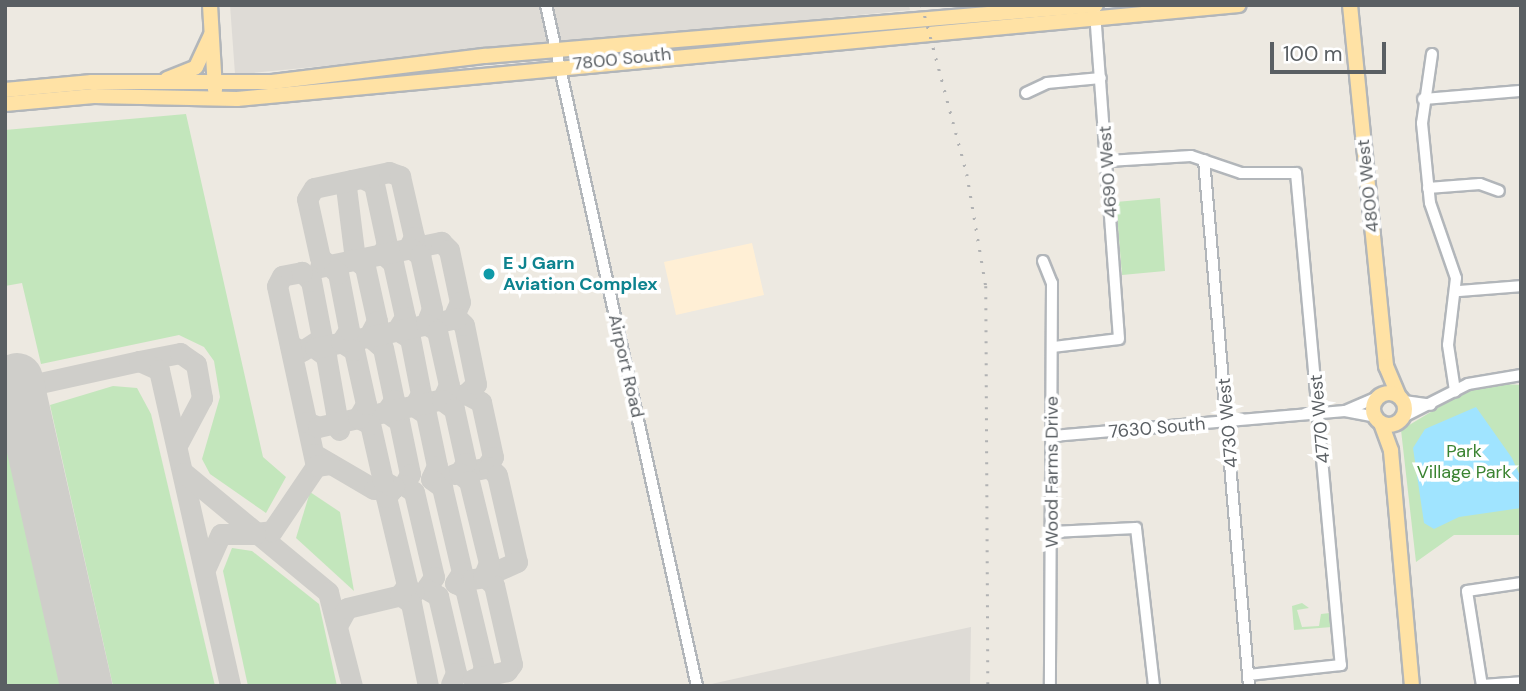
<!DOCTYPE html>
<style>
body{margin:0}
#map{position:relative;width:1526px;height:691px;overflow:hidden;background:#ede9e1;font-family:"DM Sans",sans-serif}
div>[style]{position:absolute}
[style*='--x']{left:calc(var(--x)*1px);top:calc(var(--y)*1px);width:calc(var(--w)*1px);rotate:calc(var(--a)*1deg)}
.commercial>*{inset:0;background:#ffefd5}
.industrial>*{inset:0;background:#dedbd6}
.green>*{inset:0;background:#c3e6bc}
.water>*{inset:0;background:#a0e4ff}
.taxiway>*{height:21px;margin:-10.5px;padding:0 10.5px;transform-origin:10.5px;border-radius:10.5px;background:#cfceca}
.runway>*{height:52px;margin:-26px;padding:0 26px;transform-origin:26px;border-radius:26px;background:#cfceca}
.roads{filter:drop-shadow(2px 0 #b2b6ba) drop-shadow(-2px 0 #b2b6ba) drop-shadow(0 2px #b2b6ba) drop-shadow(0 -2px #b2b6ba)}
.minor>*{height:10px;margin:-5px;padding:0 5px;transform-origin:5px;border-radius:5px;background:#fff}
.major>*{height:14px;margin:-7px;padding:0 7px;transform-origin:7px;border-radius:7px;background:#ffe2a5}
.major>.ring{margin:-7px;padding:0;box-sizing:content-box;background:none;border:14px solid #ffe2a5;border-radius:50%}
.rail>*{height:2.5px;margin-top:-1.25px;transform-origin:0;background:repeating-linear-gradient(90deg,#b1b2b3 0 2px,transparent 0 11px)}
.dots>*{width:19px;height:19px;translate:-50% -50%;box-sizing:border-box;border:4px solid #fff;border-radius:50%}
span{translate:-50% -50%;white-space:nowrap;text-align:center;line-height:1.15;-webkit-text-stroke:7px #fff;paint-order:stroke}
.street-label{font-size:18px;color:#5a5f63}
.culture-label{font-size:18px;color:#0d838f;font-weight:700}
.left{translate:0 -50%;text-align:left}
.park-label{font-size:18px;color:#3a8331}
.frame{position:absolute;inset:0;border:7px solid #5a5f63;pointer-events:none}
.scale{position:absolute;left:1270px;top:42px;width:116px;height:32px;box-sizing:border-box;border:4px solid #5a5f63;border-top:0;padding-left:9px;font-size:21px;line-height:24px;white-space:nowrap;color:#5a5f63;-webkit-text-stroke:5px #fff;paint-order:stroke}
</style>
<div id="map">
<div class="commercial">
<i style="clip-path:polygon(752px 243px,764px 295px,676px 315px,664px 262px)"></i>
</div>
<div class="industrial">
<i style="clip-path:polygon(230px 5px,909px 5px,910px 10px,242px 74px,235px 74px)"></i>
<i style="clip-path:polygon(971px 627px,970px 686px,707px 685px,882px 646px)"></i>
</div>
<div class="green">
<i style="clip-path:polygon(186px 114px,263px 457px,286px 477px,266px 513px,210px 474px,202px 459px,220px 397px,214px 361px,204px 347px,179px 335px,41px 364px,22px 283px,5px 286px,5px 130px)"></i>
<i style="clip-path:polygon(1160px 198px,1165px 271px,1122px 275px,1116px 202px)"></i>
<i style="clip-path:polygon(1491px 383px,1521px 385px,1521px 535px,1454px 535px,1416px 562px,1401px 430px,1472px 387px)"></i>
<i style="clip-path:polygon(113px 386px,137px 388px,151px 414px,215px 686px,113px 686px,50px 405px)"></i>
<i style="clip-path:polygon(5px 412px,66px 686px,5px 686px)"></i>
<i style="clip-path:polygon(310px 492px,340px 512px,354px 591px,296px 538px)"></i>
<i style="clip-path:polygon(232px 548px,252px 551px,319px 604px,337px 686px,248px 686px,223px 571px)"></i>
<i style="clip-path:polygon(1302px 603px,1309px 608px,1297px 610px,1302px 627px,1319px 626px,1321px 614px,1330px 613px,1332px 627px,1294px 630px,1292px 606px)"></i>
</div>
<div class="water">
<i style="clip-path:polygon(1476px 407px,1512px 458px,1521px 478px,1521px 508px,1459px 517px,1434px 529px,1424px 523px,1413px 448px,1425px 429px)"></i>
</div>
<div class="taxiway">
<i style="--x:362;--y:178;--w:13;--a:27"></i>
<i style="--x:374;--y:184;--w:62;--a:78"></i>
<i style="--x:387;--y:245;--w:9;--a:122"></i>
<i style="--x:382;--y:253;--w:15;--a:42"></i>
<i style="--x:393;--y:263;--w:55;--a:77.5"></i>
<i style="--x:405;--y:317;--w:15;--a:122"></i>
<i style="--x:397;--y:330;--w:15;--a:32"></i>
<i style="--x:410;--y:338;--w:57;--a:78.9"></i>
<i style="--x:421;--y:394;--w:14;--a:120"></i>
<i style="--x:414;--y:406;--w:14;--a:34"></i>
<i style="--x:426;--y:414;--w:53;--a:78.1"></i>
<i style="--x:437;--y:466;--w:14;--a:115"></i>
<i style="--x:431;--y:479;--w:14;--a:36"></i>
<i style="--x:442;--y:487;--w:87;--a:76.8"></i>
<i style="--x:462;--y:572;--w:13;--a:122"></i>
<i style="--x:455;--y:583;--w:11;--a:27"></i>
<i style="--x:465;--y:588;--w:82;--a:76.6"></i>
<i style="--x:484;--y:668;--w:11;--a:117"></i>
<i style="--x:351;--y:180;--w:9;--a:126"></i>
<i style="--x:346;--y:187;--w:73;--a:82.9"></i>
<i style="--x:355;--y:259;--w:13;--a:39"></i>
<i style="--x:365;--y:267;--w:55;--a:77.5"></i>
<i style="--x:377;--y:321;--w:17;--a:118"></i>
<i style="--x:320;--y:267;--w:124;--a:-11.7"></i>
<i style="--x:441;--y:242;--w:11;--a:45"></i>
<i style="--x:449;--y:250;--w:53;--a:78.1"></i>
<i style="--x:460;--y:302;--w:17;--a:114"></i>
<i style="--x:369;--y:336;--w:18;--a:41"></i>
<i style="--x:383;--y:348;--w:53;--a:78.1"></i>
<i style="--x:394;--y:400;--w:14;--a:124"></i>
<i style="--x:386;--y:412;--w:16;--a:35"></i>
<i style="--x:399;--y:421;--w:54;--a:78.3"></i>
<i style="--x:410;--y:474;--w:13;--a:119"></i>
<i style="--x:404;--y:485;--w:12;--a:35"></i>
<i style="--x:414;--y:492;--w:87;--a:76.8"></i>
<i style="--x:434;--y:577;--w:14;--a:124"></i>
<i style="--x:426;--y:589;--w:14;--a:30"></i>
<i style="--x:438;--y:596;--w:79;--a:76.8"></i>
<i style="--x:456;--y:673;--w:12;--a:114"></i>
<i style="--x:290;--y:345;--w:13;--a:27"></i>
<i style="--x:302;--y:351;--w:24;--a:-33"></i>
<i style="--x:322;--y:338;--w:58;--a:-100.9"></i>
<i style="--x:311;--y:281;--w:13;--a:-135"></i>
<i style="--x:302;--y:272;--w:20;--a:169"></i>
<i style="--x:282;--y:276;--w:11;--a:117"></i>
<i style="--x:277;--y:286;--w:184;--a:77.8"></i>
<i style="--x:315;--y:348;--w:14;--a:36"></i>
<i style="--x:326;--y:356;--w:75;--a:80"></i>
<i style="--x:139;--y:361;--w:42;--a:-11"></i>
<i style="--x:180;--y:353;--w:19;--a:35"></i>
<i style="--x:196;--y:364;--w:35;--a:80"></i>
<i style="--x:202;--y:398;--w:53;--a:118"></i>
<i style="--x:466;--y:394;--w:17;--a:28"></i>
<i style="--x:481;--y:402;--w:56;--a:77.7"></i>
<i style="--x:493;--y:457;--w:12;--a:125"></i>
<i style="--x:22;--y:403;--w:20;--a:-63"></i>
<i style="--x:31;--y:385;--w:111;--a:-12.5"></i>
<i style="--x:139;--y:361;--w:22;--a:24"></i>
<i style="--x:159;--y:370;--w:324;--a:77.3"></i>
<i style="--x:307;--y:422;--w:12;--a:24"></i>
<i style="--x:318;--y:427;--w:152;--a:-12.6"></i>
<i style="--x:466;--y:394;--w:14;--a:-45"></i>
<i style="--x:476;--y:384;--w:60;--a:-101.5"></i>
<i style="--x:464;--y:325;--w:10;--a:-135"></i>
<i style="--x:457;--y:318;--w:145;--a:168.1"></i>
<i style="--x:314;--y:454;--w:69;--a:30.3"></i>
<i style="--x:374;--y:489;--w:21;--a:-5"></i>
<i style="--x:184;--y:473;--w:187;--a:39.6"></i>
<i style="--x:328;--y:592;--w:97;--a:75.7"></i>
<i style="--x:454;--y:474;--w:36;--a:-11"></i>
<i style="--x:489;--y:467;--w:11;--a:45"></i>
<i style="--x:497;--y:475;--w:89;--a:77.1"></i>
<i style="--x:517;--y:562;--w:37;--a:156"></i>
<i style="--x:254;--y:533;--w:18;--a:-6"></i>
<i style="--x:272;--y:531;--w:78;--a:-55.9"></i>
<i style="--x:316;--y:466;--w:14;--a:-8"></i>
<i style="--x:206;--y:567;--w:36;--a:-66"></i>
<i style="--x:221;--y:534;--w:34;--a:0"></i>
<i style="--x:473;--y:579;--w:12;--a:-9"></i>
<i style="--x:485;--y:577;--w:12;--a:42"></i>
<i style="--x:494;--y:585;--w:81;--a:77.2"></i>
<i style="--x:512;--y:664;--w:9;--a:126"></i>
<i style="--x:507;--y:671;--w:35;--a:167"></i>
<i style="--x:338;--y:624;--w:18;--a:-61"></i>
<i style="--x:347;--y:608;--w:69;--a:-13.4"></i>
<i style="--x:428;--y:686;--w:85;--a:-101.6"></i>
<i style="--x:411;--y:603;--w:14;--a:-144"></i>
<i style="--x:400;--y:595;--w:12;--a:-55"></i>
<i style="--x:407;--y:585;--w:90;--a:-103.4"></i>
<i style="--x:386;--y:497;--w:13;--a:-51"></i>
<i style="--x:394;--y:487;--w:13;--a:-151"></i>
<i style="--x:383;--y:481;--w:58;--a:-102.8"></i>
<i style="--x:370;--y:424;--w:13;--a:-153"></i>
<i style="--x:358;--y:418;--w:16;--a:-60"></i>
<i style="--x:366;--y:404;--w:55;--a:-102.5"></i>
<i style="--x:354;--y:350;--w:15;--a:-148"></i>
<i style="--x:341;--y:342;--w:14;--a:-56"></i>
<i style="--x:349;--y:330;--w:58;--a:-100.9"></i>
<i style="--x:338;--y:273;--w:23;--a:-140"></i>
<i style="--x:320;--y:258;--w:60;--a:-102.4"></i>
<i style="--x:307;--y:199;--w:13;--a:-58"></i>
<i style="--x:314;--y:188;--w:77;--a:-12"></i>
<i style="--x:389;--y:172;--w:12;--a:20"></i>
<i style="--x:400;--y:176;--w:63;--a:77.1"></i>
<i style="--x:414;--y:237;--w:11;--a:117"></i>
<i style="--x:409;--y:247;--w:14;--a:36"></i>
<i style="--x:420;--y:255;--w:55;--a:77.5"></i>
<i style="--x:432;--y:309;--w:16;--a:112"></i>
<i style="--x:426;--y:324;--w:13;--a:32"></i>
<i style="--x:437;--y:331;--w:55;--a:77.5"></i>
<i style="--x:449;--y:385;--w:17;--a:115"></i>
<i style="--x:442;--y:400;--w:15;--a:37"></i>
<i style="--x:454;--y:409;--w:55;--a:77.5"></i>
<i style="--x:466;--y:463;--w:12;--a:125"></i>
<i style="--x:459;--y:473;--w:13;--a:39"></i>
<i style="--x:469;--y:481;--w:84;--a:76.3"></i>
<i style="--x:489;--y:563;--w:15;--a:113"></i>
</div>
<div class="runway">
<i style="--x:17;--y:379;--w:315;--a:77.3"></i>
</div>
<div class="roads">
<div class="minor">
<i style="--x:546;--y:5;--w:698;--a:77.5"></i>
<i style="--x:1432;--y:54;--w:70;--a:98.2"></i>
<i style="--x:1422;--y:123;--w:80;--a:84.3"></i>
<i style="--x:1430;--y:203;--w:79;--a:70.9"></i>
<i style="--x:1456;--y:278;--w:67;--a:96.8"></i>
<i style="--x:1448;--y:345;--w:47;--a:81.3"></i>
<i style="--x:1026;--y:93;--w:23;--a:-25"></i>
<i style="--x:1047;--y:83;--w:54;--a:-5.3"></i>
<i style="--x:1423;--y:99;--w:98;--a:-4.7"></i>
<i style="--x:1204;--y:160;--w:528;--a:85.11"></i>
<i style="--x:1108;--y:161;--w:83;--a:-3.4"></i>
<i style="--x:1191;--y:156;--w:53;--a:18.8"></i>
<i style="--x:1241;--y:173;--w:55;--a:0"></i>
<i style="--x:1296;--y:173;--w:494;--a:84.8"></i>
<i style="--x:1341;--y:665;--w:93;--a:173.8"></i>
<i style="--x:1428;--y:188;--w:52;--a:-4.4"></i>
<i style="--x:1480;--y:184;--w:20;--a:20"></i>
<i style="--x:1043;--y:261;--w:24;--a:68"></i>
<i style="--x:1052;--y:283;--w:403;--a:90.3"></i>
<i style="--x:1458;--y:291;--w:63;--a:-4.5"></i>
<i style="--x:1053;--y:347;--w:66;--a:-6.9"></i>
<i style="--x:1119;--y:339;--w:328;--a:-94.2"></i>
<i style="--x:1404;--y:401;--w:27;--a:8"></i>
<i style="--x:1345;--y:411;--w:34;--a:-23"></i>
<i style="--x:1403;--y:417;--w:73;--a:-26.9"></i>
<i style="--x:1468;--y:384;--w:54;--a:-9.6"></i>
<i style="--x:1053;--y:436;--w:293;--a:-4.9"></i>
<i style="--x:1345;--y:411;--w:31;--a:11"></i>
<i style="--x:1052;--y:532;--w:84;--a:-2.7"></i>
<i style="--x:1136;--y:528;--w:159;--a:83.5"></i>
<i style="--x:1482;--y:685;--w:39;--a:-4"></i>
<i style="--x:1482;--y:686;--w:96;--a:-99"></i>
<i style="--x:1467;--y:591;--w:55;--a:-8.4"></i>
</div>
<div class="major">
<i style="--x:210;--y:5;--w:85;--a:86.6"></i>
<i style="--x:1350;--y:5;--w:363;--a:84.3"></i>
<i style="--x:1386;--y:366;--w:33;--a:67"></i>
<i style="--x:167;--y:79;--w:31;--a:-22"></i>
<i style="--x:196;--y:67;--w:35;--a:-65"></i>
<i style="--x:5;--y:90;--w:87;--a:-5.3"></i>
<i style="--x:92;--y:82;--w:180;--a:0"></i>
<i style="--x:272;--y:82;--w:215;--a:-7"></i>
<i style="--x:485;--y:56;--w:613;--a:-4.77"></i>
<i style="--x:5;--y:104;--w:89;--a:-5.1"></i>
<i style="--x:94;--y:96;--w:143;--a:1.2"></i>
<i style="--x:237;--y:99;--w:1006;--a:-5.36"></i>
<i class="ring" style="left:1373px;top:393px;width:18px;height:18px"></i>
<i style="--x:1381;--y:423;--w:30;--a:70"></i>
<i style="--x:1391;--y:451;--w:236;--a:84.9"></i>
</div>
</div>
<div class="rail">
<i style="--x:922;--y:5;--w:175;--a:75.1"></i>
<i style="--x:967;--y:174;--w:114;--a:80.4"></i>
<i style="--x:986;--y:286;--w:400;--a:89.7"></i>
</div>
<div class="dots">
<i style="left:489px;top:274px;background:#0f9aa8"></i>
</div>
<div class="street-label">
<span style="left:622px;top:59px;rotate:-6deg">7800 South</span>
<span style="left:1108px;top:172px;rotate:-94deg">4690 West</span>
<span style="left:1368px;top:186px;rotate:-96deg">4800 West</span>
<span style="left:626px;top:366px;rotate:77deg">Airport Road</span>
<span style="left:1320px;top:419px;rotate:-95deg">4770 West</span>
<span style="left:1228px;top:423px;rotate:-95deg">4730 West</span>
<span style="left:1157px;top:428px;rotate:-5deg">7630 South</span>
<span style="left:1052px;top:472px;rotate:-90deg">Wood Farms Drive</span>
</div>
<div class="culture-label">
<span class="left" style="left:503px;top:274px">E J Garn<br>Aviation Complex</span>
</div>
<div class="park-label">
<span style="left:1464px;top:462px">Park<br>Village Park</span>
</div>
<div class="frame"></div>
<div class="scale">100 m</div>
</div>
